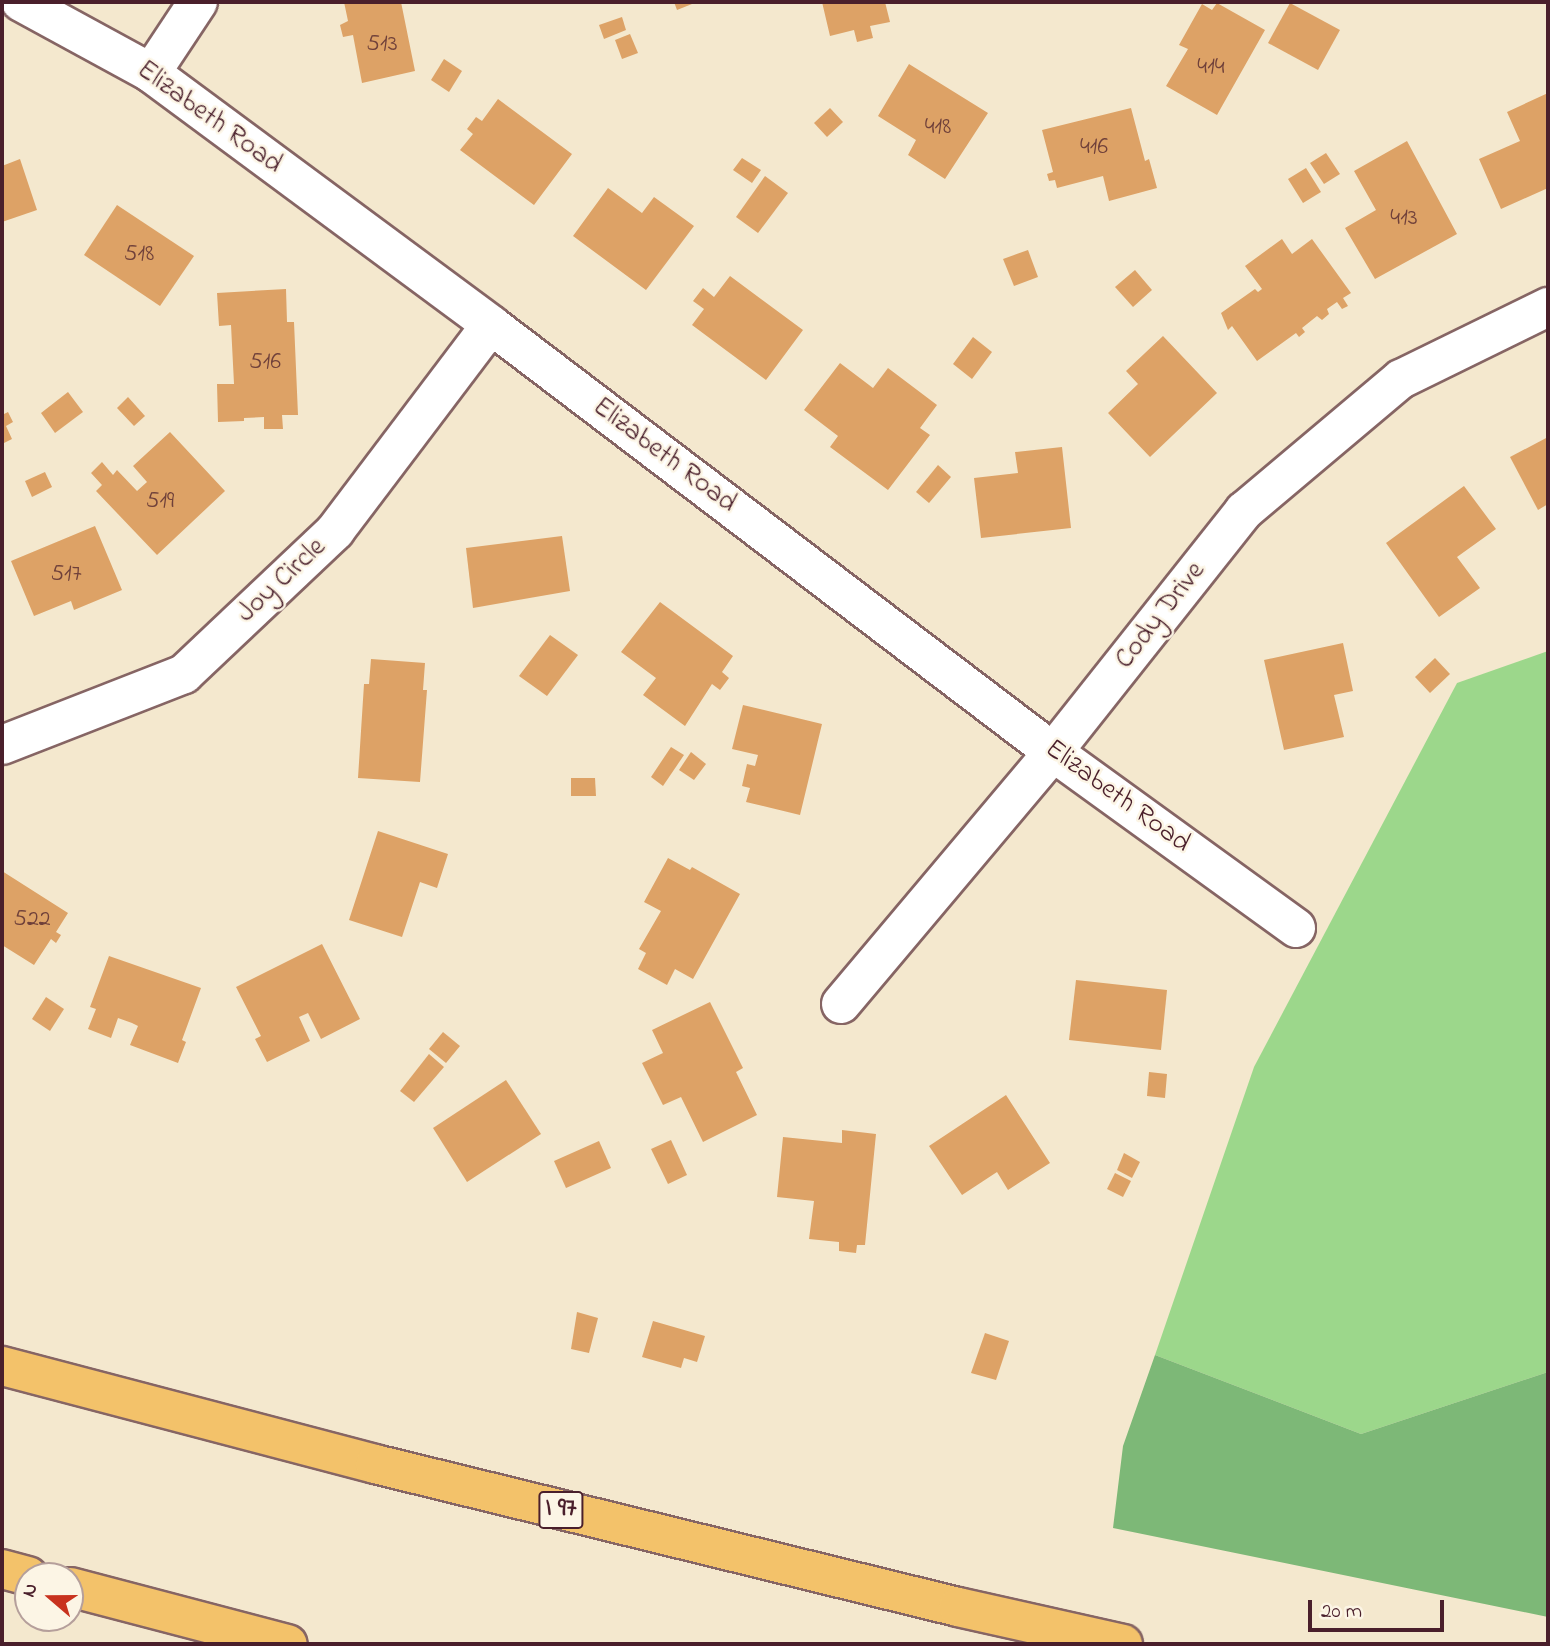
<!DOCTYPE html>
<style>
body{margin:0}
#map{position:relative;width:1550px;height:1646px;overflow:hidden;background:#f4e8ce;font-family:"Indie Flower",sans-serif}
div>[style]{position:absolute}
[style*='--x']{left:calc(var(--x)*1px);top:calc(var(--y)*1px);width:calc(var(--w)*1px);rotate:calc(var(--a)*1deg)}
.green>*{inset:0;background:#9cd78b}
.forest>*{inset:0;background:#7db877}
.building>*{inset:0;background:#dda266}
.roads{filter:drop-shadow(2px 0 #866564) drop-shadow(-2px 0 #866564) drop-shadow(0 2px #866564) drop-shadow(0 -2px #866564)}
.minor>*{height:38px;margin:-19px;padding:0 19px;transform-origin:19px;border-radius:19px;background:#fff}
.highway>*{height:38px;margin:-19px;padding:0 19px;transform-origin:19px;border-radius:19px;background:#f3c26a}
span{translate:-50% -50%;white-space:nowrap;text-align:center;line-height:1.15;-webkit-text-stroke:5px #fcf5e5;paint-order:stroke}
.number-label{font-size:24px;color:#6f403a}
.number-label span{-webkit-text-stroke-width:0}
.shield-label span{padding:2px 5px;background:#fcf5e5;border:2px solid;border-radius:5px;-webkit-text-stroke-width:0}
.shield-label{font-size:26px;color:#4a1f2b;font-weight:700}
.street-label{font-size:28px;color:#4a1f2b}
.frame{position:absolute;inset:0;border:4px solid #4a1f2b;pointer-events:none}
.north{position:absolute;left:14px;top:1562px;width:70px;height:70px;box-sizing:border-box;background:#fcf5e5;border:2px solid #b59f9b;border-radius:50%;rotate:290deg;font-size:19px;font-weight:700;line-height:28px;text-align:center;color:#4a1f2b}
.north::after{content:'';display:block;margin:auto;width:24px;height:32px;background:#c8321e;clip-path:polygon(50% 0,100% 100%,50% 72%,0 100%)}
.scale{position:absolute;left:1308px;top:1600px;width:136px;height:32px;box-sizing:border-box;border:4px solid #4a1f2b;border-top:0;padding-left:9px;font-size:21px;line-height:24px;white-space:nowrap;color:#4a1f2b;-webkit-text-stroke:5px #fcf5e5;paint-order:stroke}
</style>
<div id="map">
<div class="green">
<i style="clip-path:polygon(1548px 651px,1548px 1372px,1361px 1434px,1155px 1355px,1254px 1067px,1457px 683px)"></i>
</div>
<div class="forest">
<i style="clip-path:polygon(1155px 1355px,1361px 1434px,1548px 1372px,1548px 1617px,1113px 1528px,1123px 1446px)"></i>
</div>
<div class="building">
<i style="clip-path:polygon(344px 2px,401px 2px,415px 71px,362px 83px,353px 35px,343px 37px,340px 25px,348px 21px)"></i>
<i style="clip-path:polygon(674px 2px,697px 2px,677px 10px)"></i>
<i style="clip-path:polygon(822px 2px,885px 2px,890px 22px,870px 26px,873px 38px,857px 42px,854px 30px,830px 36px)"></i>
<i style="clip-path:polygon(1217px 3px,1265px 30px,1217px 115px,1166px 86px,1188px 49px,1179px 45px,1202px 4px,1212px 10px)"></i>
<i style="clip-path:polygon(1290px 3px,1340px 30px,1318px 70px,1268px 43px)"></i>
<i style="clip-path:polygon(622px 17px,626px 30px,604px 39px,599px 25px)"></i>
<i style="clip-path:polygon(630px 34px,638px 53px,622px 59px,615px 40px)"></i>
<i style="clip-path:polygon(444px 59px,462px 71px,449px 92px,431px 80px)"></i>
<i style="clip-path:polygon(909px 64px,988px 113px,945px 179px,908px 155px,916px 140px,878px 116px)"></i>
<i style="clip-path:polygon(1548px 93px,1548px 188px,1501px 209px,1479px 159px,1520px 141px,1507px 112px)"></i>
<i style="clip-path:polygon(498px 99px,572px 154px,534px 205px,460px 150px,473px 134px,467px 129px,476px 117px,482px 121px)"></i>
<i style="clip-path:polygon(830px 108px,843px 122px,827px 137px,814px 123px)"></i>
<i style="clip-path:polygon(1131px 108px,1145px 161px,1149px 159px,1157px 188px,1109px 201px,1103px 176px,1057px 188px,1055px 180px,1049px 181px,1047px 174px,1053px 172px,1042px 130px)"></i>
<i style="clip-path:polygon(1407px 141px,1457px 234px,1375px 279px,1345px 228px,1376px 210px,1354px 171px)"></i>
<i style="clip-path:polygon(1326px 153px,1340px 174px,1324px 184px,1310px 163px)"></i>
<i style="clip-path:polygon(742px 158px,761px 170px,752px 183px,733px 170px)"></i>
<i style="clip-path:polygon(20px 159px,37px 210px,2px 222px,2px 166px)"></i>
<i style="clip-path:polygon(1306px 168px,1321px 192px,1303px 203px,1288px 179px)"></i>
<i style="clip-path:polygon(765px 176px,788px 193px,758px 233px,736px 217px)"></i>
<i style="clip-path:polygon(608px 188px,642px 213px,654px 197px,694px 226px,646px 290px,573px 236px)"></i>
<i style="clip-path:polygon(117px 205px,194px 256px,160px 306px,84px 255px)"></i>
<i style="clip-path:polygon(1282px 239px,1292px 254px,1312px 239px,1351px 293px,1343px 298px,1348px 306px,1342px 309px,1337px 302px,1327px 309px,1329px 314px,1322px 320px,1317px 316px,1302px 328px,1305px 332px,1299px 337px,1296px 333px,1257px 361px,1232px 326px,1228px 330px,1221px 313px,1255px 289px,1258px 292px,1262px 289px,1245px 266px)"></i>
<i style="clip-path:polygon(1028px 250px,1038px 277px,1014px 286px,1003px 259px)"></i>
<i style="clip-path:polygon(1135px 270px,1152px 290px,1133px 307px,1115px 287px)"></i>
<i style="clip-path:polygon(730px 276px,803px 330px,766px 380px,692px 325px,704px 309px,693px 301px,703px 288px,714px 297px)"></i>
<i style="clip-path:polygon(286px 289px,287px 322px,294px 322px,298px 415px,282px 415px,283px 429px,264px 429px,264px 417px,244px 418px,244px 421px,218px 422px,217px 384px,234px 384px,231px 325px,219px 326px,217px 293px)"></i>
<i style="clip-path:polygon(1163px 336px,1217px 393px,1150px 457px,1108px 413px,1138px 384px,1126px 371px)"></i>
<i style="clip-path:polygon(973px 337px,992px 352px,972px 379px,953px 364px)"></i>
<i style="clip-path:polygon(840px 363px,873px 388px,888px 368px,937px 405px,920px 428px,930px 435px,888px 490px,830px 447px,838px 436px,804px 410px)"></i>
<i style="clip-path:polygon(68px 392px,83px 412px,55px 433px,41px 413px)"></i>
<i style="clip-path:polygon(128px 397px,145px 416px,134px 426px,117px 408px)"></i>
<i style="clip-path:polygon(8px 412px,13px 422px,6px 426px,12px 439px,2px 444px,2px 415px)"></i>
<i style="clip-path:polygon(170px 432px,225px 491px,157px 555px,96px 491px,102px 485px,91px 473px,102px 462px,113px 475px,117px 470px,137px 491px,147px 482px,133px 466px)"></i>
<i style="clip-path:polygon(1548px 437px,1548px 504px,1538px 510px,1510px 457px)"></i>
<i style="clip-path:polygon(1062px 447px,1071px 528px,981px 538px,974px 478px,1018px 473px,1015px 452px)"></i>
<i style="clip-path:polygon(938px 465px,951px 477px,929px 503px,916px 492px)"></i>
<i style="clip-path:polygon(45px 472px,52px 487px,32px 497px,25px 481px)"></i>
<i style="clip-path:polygon(1464px 486px,1496px 529px,1457px 557px,1480px 588px,1439px 617px,1386px 543px)"></i>
<i style="clip-path:polygon(95px 526px,122px 590px,74px 610px,71px 601px,34px 616px,11px 561px)"></i>
<i style="clip-path:polygon(562px 536px,570px 591px,473px 608px,466px 548px)"></i>
<i style="clip-path:polygon(660px 602px,733px 656px,722px 672px,729px 678px,720px 690px,712px 684px,685px 726px,643px 695px,656px 678px,621px 652px)"></i>
<i style="clip-path:polygon(550px 635px,578px 655px,547px 696px,519px 676px)"></i>
<i style="clip-path:polygon(1343px 643px,1353px 691px,1334px 695px,1344px 737px,1284px 750px,1264px 660px)"></i>
<i style="clip-path:polygon(1435px 658px,1450px 674px,1430px 693px,1415px 677px)"></i>
<i style="clip-path:polygon(371px 659px,425px 663px,423px 690px,427px 690px,420px 782px,358px 778px,364px 684px,369px 684px)"></i>
<i style="clip-path:polygon(743px 705px,822px 724px,800px 815px,746px 802px,750px 788px,742px 786px,747px 764px,755px 766px,758px 755px,732px 749px)"></i>
<i style="clip-path:polygon(671px 747px,684px 755px,663px 786px,651px 777px)"></i>
<i style="clip-path:polygon(691px 752px,706px 764px,694px 780px,679px 770px)"></i>
<i style="clip-path:polygon(571px 778px,595px 778px,596px 796px,571px 796px)"></i>
<i style="clip-path:polygon(378px 831px,448px 854px,437px 888px,420px 882px,402px 937px,349px 920px)"></i>
<i style="clip-path:polygon(668px 858px,690px 870px,692px 867px,740px 894px,693px 979px,675px 969px,667px 985px,638px 969px,646px 953px,639px 949px,661px 911px,644px 902px)"></i>
<i style="clip-path:polygon(2px 871px,68px 913px,56px 932px,61px 935px,56px 943px,51px 939px,34px 965px,2px 945px)"></i>
<i style="clip-path:polygon(322px 944px,360px 1019px,321px 1039px,308px 1013px,299px 1017px,310px 1041px,267px 1062px,255px 1039px,261px 1036px,236px 987px)"></i>
<i style="clip-path:polygon(109px 956px,201px 988px,182px 1040px,186px 1042px,178px 1063px,130px 1045px,138px 1026px,132px 1023px,118px 1018px,111px 1038px,88px 1029px,96px 1009px,90px 1007px)"></i>
<i style="clip-path:polygon(1076px 980px,1167px 990px,1161px 1050px,1069px 1040px)"></i>
<i style="clip-path:polygon(46px 997px,64px 1009px,50px 1031px,32px 1019px)"></i>
<i style="clip-path:polygon(710px 1002px,743px 1068px,736px 1072px,757px 1115px,703px 1142px,681px 1097px,663px 1105px,642px 1063px,663px 1053px,652px 1030px)"></i>
<i style="clip-path:polygon(443px 1032px,460px 1046px,446px 1063px,429px 1049px)"></i>
<i style="clip-path:polygon(429px 1054px,444px 1067px,414px 1102px,400px 1091px)"></i>
<i style="clip-path:polygon(1149px 1072px,1167px 1074px,1165px 1098px,1147px 1096px)"></i>
<i style="clip-path:polygon(506px 1080px,541px 1134px,467px 1182px,433px 1128px)"></i>
<i style="clip-path:polygon(1006px 1095px,1050px 1163px,1008px 1190px,997px 1172px,962px 1195px,929px 1146px)"></i>
<i style="clip-path:polygon(842px 1130px,876px 1134px,865px 1245px,857px 1245px,856px 1253px,839px 1251px,839px 1242px,809px 1239px,814px 1201px,777px 1197px,783px 1137px,842px 1143px)"></i>
<i style="clip-path:polygon(671px 1140px,687px 1175px,668px 1184px,651px 1149px)"></i>
<i style="clip-path:polygon(599px 1141px,611px 1168px,566px 1188px,554px 1161px)"></i>
<i style="clip-path:polygon(1124px 1153px,1140px 1162px,1132px 1178px,1117px 1170px)"></i>
<i style="clip-path:polygon(1115px 1173px,1131px 1181px,1123px 1197px,1107px 1189px)"></i>
<i style="clip-path:polygon(577px 1312px,598px 1318px,589px 1353px,571px 1349px)"></i>
<i style="clip-path:polygon(653px 1321px,705px 1336px,697px 1362px,684px 1358px,681px 1368px,642px 1357px)"></i>
<i style="clip-path:polygon(985px 1333px,1009px 1341px,996px 1380px,971px 1373px)"></i>
</div>
<div class="roads">
<div class="minor">
<i style="--x:21;--y:2;--w:148;--a:28.6"></i>
<i style="--x:151;--y:73;--w:423;--a:36.5"></i>
<i style="--x:491;--y:325;--w:706;--a:37.23"></i>
<i style="--x:1053;--y:752;--w:300;--a:35.9"></i>
<i style="--x:151;--y:73;--w:85;--a:-56.5"></i>
<i style="--x:2;--y:745;--w:195;--a:-21.3"></i>
<i style="--x:184;--y:674;--w:208;--a:-43.4"></i>
<i style="--x:335;--y:531;--w:258;--a:-52.9"></i>
<i style="--x:841;--y:1004;--w:329;--a:-49.9"></i>
<i style="--x:1053;--y:752;--w:308;--a:-51.6"></i>
<i style="--x:1244;--y:511;--w:205;--a:-40.1"></i>
<i style="--x:1401;--y:379;--w:164;--a:-26.1"></i>
</div>
<div class="highway">
<i style="--x:2;--y:1366;--w:386;--a:14.7"></i>
<i style="--x:375;--y:1464;--w:600;--a:13.78"></i>
<i style="--x:958;--y:1607;--w:169;--a:12.6"></i>
<i style="--x:2;--y:1569;--w:27;--a:15"></i>
<i style="--x:70;--y:1587;--w:225;--a:14.7"></i>
</div>
</div>
<div class="number-label">
<span style="left:382px;top:45px">513</span>
<span style="left:1211px;top:68px">414</span>
<span style="left:938px;top:128px">418</span>
<span style="left:1094px;top:148px">416</span>
<span style="left:1404px;top:219px">413</span>
<span style="left:139px;top:255px">518</span>
<span style="left:265px;top:363px">516</span>
<span style="left:160px;top:502px">519</span>
<span style="left:66px;top:575px">517</span>
<span style="left:32px;top:920px">522</span>
</div>
<div class="shield-label">
<span style="left:561px;top:1510px">I 97</span>
</div>
<div class="street-label">
<span style="left:209px;top:118px;rotate:36deg">Elizabeth Road</span>
<span style="left:664px;top:456px;rotate:37deg">Elizabeth Road</span>
<span style="left:282px;top:581px;rotate:-43deg">Joy Circle</span>
<span style="left:1161px;top:616px;rotate:-52deg">Cody Drive</span>
<span style="left:1117px;top:797px;rotate:36deg">Elizabeth Road</span>
</div>
<div class="frame"></div>
<div class="north">N</div>
<div class="scale">20 m</div>
</div>
